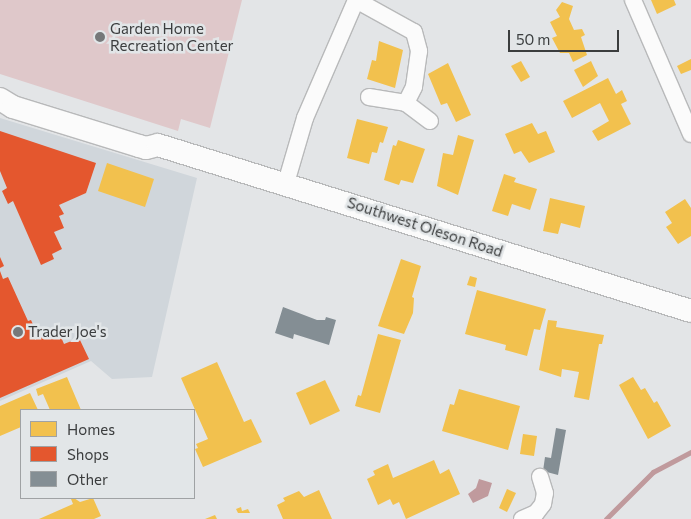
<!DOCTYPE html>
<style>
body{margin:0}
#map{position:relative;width:691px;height:519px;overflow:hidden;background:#e3e5e7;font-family:Commissioner,sans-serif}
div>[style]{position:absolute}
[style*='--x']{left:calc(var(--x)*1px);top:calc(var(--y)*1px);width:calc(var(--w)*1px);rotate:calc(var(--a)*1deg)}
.built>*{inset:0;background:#d0d6db}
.green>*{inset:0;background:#dfc8ca}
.water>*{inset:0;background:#c09a9d}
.homes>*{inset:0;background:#f2c14e}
.shops>*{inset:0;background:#e4572e}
.stream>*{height:4.5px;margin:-2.25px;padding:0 2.25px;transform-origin:2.25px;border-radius:2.25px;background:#c09a9d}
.building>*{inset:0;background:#848e94}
.roads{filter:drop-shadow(1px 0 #b8b9ba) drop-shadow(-1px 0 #b8b9ba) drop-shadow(0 1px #b8b9ba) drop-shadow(0 -1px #b8b9ba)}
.minor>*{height:16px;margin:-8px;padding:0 8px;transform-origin:8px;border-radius:8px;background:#fbfbfb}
.secondary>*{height:22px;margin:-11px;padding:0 11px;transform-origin:11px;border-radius:11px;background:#fbfbfb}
.dots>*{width:14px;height:14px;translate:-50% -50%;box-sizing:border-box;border:2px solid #e2e6e8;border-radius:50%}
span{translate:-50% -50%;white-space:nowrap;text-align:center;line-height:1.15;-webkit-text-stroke:5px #e2e6e8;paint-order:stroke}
.poi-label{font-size:15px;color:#3b3d3e}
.left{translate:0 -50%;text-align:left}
.street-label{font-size:15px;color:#3b3d3e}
.legend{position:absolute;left:20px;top:409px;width:175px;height:90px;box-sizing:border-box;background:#e2e6e8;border:1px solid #9fa2a4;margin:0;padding:6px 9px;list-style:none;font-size:15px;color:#3b3d3e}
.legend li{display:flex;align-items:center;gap:10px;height:25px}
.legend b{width:25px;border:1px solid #9fa2a4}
.scale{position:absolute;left:508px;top:30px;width:111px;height:22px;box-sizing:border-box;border:2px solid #3b3d3e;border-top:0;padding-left:6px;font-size:15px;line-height:18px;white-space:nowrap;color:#3b3d3e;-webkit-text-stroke:4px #e2e6e8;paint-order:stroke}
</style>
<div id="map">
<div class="built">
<i style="clip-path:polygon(0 118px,197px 178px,152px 377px,112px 379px,91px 361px,0 401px)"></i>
</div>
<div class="green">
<i style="clip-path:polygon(0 0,242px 0,210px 128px,181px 119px,178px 131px,0 74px)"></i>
</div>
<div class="water">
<i style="clip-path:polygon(479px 479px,492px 483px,488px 496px,473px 503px,468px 494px,476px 488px)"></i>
</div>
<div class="homes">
<i style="clip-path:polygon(651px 0,674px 0,676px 5px,657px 14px)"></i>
<i style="clip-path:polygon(562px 2px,573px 6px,569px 19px,574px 30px,582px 29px,585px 35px,581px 37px,587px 55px,573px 62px,569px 53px,560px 53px,552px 38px,557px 36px,550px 22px,560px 17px,556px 10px)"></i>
<i style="clip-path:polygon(379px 41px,403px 50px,395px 88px,367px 79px,372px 60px,376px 61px)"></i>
<i style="clip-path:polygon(691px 59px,691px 70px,681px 74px,677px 66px)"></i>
<i style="clip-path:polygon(521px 61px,530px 77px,521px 82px,511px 66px)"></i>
<i style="clip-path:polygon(591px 61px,598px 76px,583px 87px,574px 70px)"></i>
<i style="clip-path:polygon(448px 63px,471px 115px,456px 122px,447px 103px,441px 105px,428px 74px)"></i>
<i style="clip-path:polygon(608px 78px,616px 94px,622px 90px,627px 101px,621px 104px,631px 124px,598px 141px,592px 131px,609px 121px,600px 103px,572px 118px,563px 101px)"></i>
<i style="clip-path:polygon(357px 119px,388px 127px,383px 143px,380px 142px,377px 153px,372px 152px,369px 164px,347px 158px)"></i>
<i style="clip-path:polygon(532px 123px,538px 134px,546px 131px,555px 152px,529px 163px,521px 151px,514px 154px,505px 134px)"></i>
<i style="clip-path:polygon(458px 135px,474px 140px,458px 195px,437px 186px,443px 153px,453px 155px)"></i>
<i style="clip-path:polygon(398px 140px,425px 149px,413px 183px,401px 180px,399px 185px,384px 180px,393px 145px,396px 146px)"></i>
<i style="clip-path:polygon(107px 163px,154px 179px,145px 207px,98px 191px)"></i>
<i style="clip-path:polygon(504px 174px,516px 178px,514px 182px,537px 189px,530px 210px,512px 204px,508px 216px,492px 211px)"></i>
<i style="clip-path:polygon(550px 198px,585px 206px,580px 228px,561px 223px,558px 234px,543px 231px)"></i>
<i style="clip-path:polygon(685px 199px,691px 208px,691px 236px,678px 244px,666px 227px,672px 223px,665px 212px)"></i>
<i style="clip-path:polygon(401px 259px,421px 266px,412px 297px,414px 298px,413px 313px,404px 334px,378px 326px)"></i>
<i style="clip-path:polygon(470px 276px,477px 278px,475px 287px,467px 285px)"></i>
<i style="clip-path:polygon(477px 290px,546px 309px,540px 330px,534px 329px,527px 356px,505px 350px,506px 345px,465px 334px)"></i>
<i style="clip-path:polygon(548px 320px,557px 321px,556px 327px,604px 335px,602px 344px,599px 344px,589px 400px,574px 397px,579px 372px,562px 369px,561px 377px,539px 370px)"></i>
<i style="clip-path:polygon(378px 334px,401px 340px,380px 413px,355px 406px,358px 395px,361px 396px)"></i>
<i style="clip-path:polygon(217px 362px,244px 422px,251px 419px,262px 442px,203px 467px,195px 449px,198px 448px,196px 444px,208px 439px,181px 378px)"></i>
<i style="clip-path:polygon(67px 377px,81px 410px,50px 410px,43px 394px,38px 396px,36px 389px)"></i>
<i style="clip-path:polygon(633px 377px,641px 390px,645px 388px,654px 403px,657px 401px,671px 426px,648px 439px,619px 385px)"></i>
<i style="clip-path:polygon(325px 380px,340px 411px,310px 425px,296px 393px)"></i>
<i style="clip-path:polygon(459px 389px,520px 406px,508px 450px,442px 431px,450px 404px,454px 405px)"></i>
<i style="clip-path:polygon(30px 393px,38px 410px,21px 410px,21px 427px,0 436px,0 406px)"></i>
<i style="clip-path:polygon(523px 434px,537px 436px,534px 456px,520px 454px)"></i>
<i style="clip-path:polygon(434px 460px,440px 474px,449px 469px,460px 494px,406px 519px,399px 502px,393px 505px,390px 499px,378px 505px,367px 479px,375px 475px,373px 471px,388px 464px,393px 478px)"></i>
<i style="clip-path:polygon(507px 489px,516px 493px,507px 512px,499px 508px)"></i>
<i style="clip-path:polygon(319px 490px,332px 519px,283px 519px,277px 505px,285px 501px,283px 498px,299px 491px,304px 497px)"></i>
<i style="clip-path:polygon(74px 498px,80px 502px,93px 498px,101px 516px,94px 519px,39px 519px,73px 504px,71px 499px)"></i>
<i style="clip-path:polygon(241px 507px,242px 511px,248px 509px,250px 513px,238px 513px,236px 509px)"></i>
<i style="clip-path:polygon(215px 515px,217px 519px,205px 519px)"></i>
</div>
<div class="shops">
<i style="clip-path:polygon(0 131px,96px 163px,86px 193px,59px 205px,64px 214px,59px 216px,64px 228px,54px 232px,62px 249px,52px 254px,54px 259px,41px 265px,13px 201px,8px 204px,2px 191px,7px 188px,0 171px)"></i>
<i style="clip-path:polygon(0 257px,4px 266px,0 268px)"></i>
<i style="clip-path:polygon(0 271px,3px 279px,8px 277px,28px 321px,31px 320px,39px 338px,58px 330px,64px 344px,79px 338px,89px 359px,0 398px)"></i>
</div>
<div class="stream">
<i style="--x:606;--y:519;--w:66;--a:-45"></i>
<i style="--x:653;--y:472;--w:43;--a:-27.8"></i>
</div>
<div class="building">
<i style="clip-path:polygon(283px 307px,317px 320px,325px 320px,326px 317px,336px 320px,329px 345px,294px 334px,293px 339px,275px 333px)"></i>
<i style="clip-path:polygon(556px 428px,566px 430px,558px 475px,543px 471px,545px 457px,551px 458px)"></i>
</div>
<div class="roads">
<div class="minor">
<i style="--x:356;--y:0;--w:66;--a:28.9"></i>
<i style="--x:414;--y:32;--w:20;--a:75"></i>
<i style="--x:419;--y:51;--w:36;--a:98"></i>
<i style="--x:414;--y:87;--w:18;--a:117"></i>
<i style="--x:633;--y:0;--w:146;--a:66.6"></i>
<i style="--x:369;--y:97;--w:37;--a:9"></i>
<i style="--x:406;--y:103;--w:30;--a:37"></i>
<i style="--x:286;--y:183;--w:68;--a:-73.7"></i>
<i style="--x:305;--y:118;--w:129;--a:-66.6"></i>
<i style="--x:522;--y:519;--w:15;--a:-23"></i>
<i style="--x:536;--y:513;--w:11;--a:-52"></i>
<i style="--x:543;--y:504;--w:11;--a:-80"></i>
<i style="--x:545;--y:493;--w:17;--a:-107"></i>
</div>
<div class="secondary">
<i style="--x:0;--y:99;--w:15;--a:32"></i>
<i style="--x:13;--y:107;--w:132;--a:17.2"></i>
<i style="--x:139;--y:146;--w:7;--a:16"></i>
<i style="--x:146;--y:148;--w:12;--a:-14"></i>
<i style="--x:158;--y:145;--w:558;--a:17.3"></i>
</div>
</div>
<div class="dots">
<i style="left:100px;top:37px;background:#767879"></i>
<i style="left:18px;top:332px;background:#767879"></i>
</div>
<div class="poi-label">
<span class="left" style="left:110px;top:37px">Garden Home<br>Recreation Center</span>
<span class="left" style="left:28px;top:332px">Trader Joe's</span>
</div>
<div class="street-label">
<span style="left:425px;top:227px;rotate:18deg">Southwest Oleson Road</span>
</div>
<ul class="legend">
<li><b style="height:14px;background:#f2c14e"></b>Homes</li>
<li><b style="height:14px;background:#e4572e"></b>Shops</li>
<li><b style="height:14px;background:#848e94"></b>Other</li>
</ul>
<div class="scale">50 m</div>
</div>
